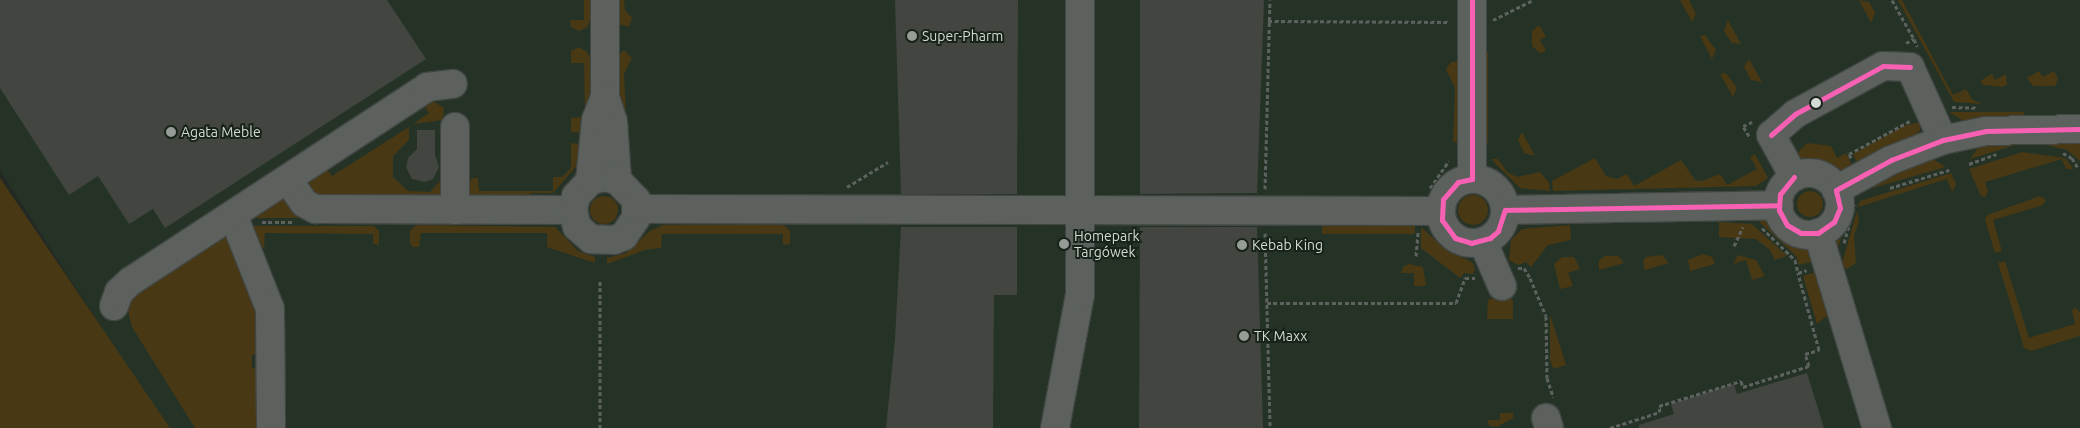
<!DOCTYPE html>
<meta charset="utf-8">
<style>
body{margin:0}
#map{position:relative;width:2080px;height:428px;overflow:hidden;background:#242924;font-family:Ubuntu,sans-serif}
div>[style]{position:absolute}
[style*='--x']{left:calc(var(--x)*1px);top:calc(var(--y)*1px);width:calc(var(--w)*1px);rotate:calc(var(--a)*1deg)}
.built>*{inset:0;background:#253327}
.green>*{inset:0;background:#483814}
.round{border-radius:50%}
.building>*{inset:0;background:#424540}
.path>*{height:3px;margin-top:-1.5px;transform-origin:0;background:repeating-linear-gradient(90deg,#5e625f 0 4px,transparent 0 6.5px)}
.roads{filter:drop-shadow(1px 0 #414642) drop-shadow(-1px 0 #414642) drop-shadow(0 1px #414642) drop-shadow(0 -1px #414642)}
.minor>*{height:28px;margin:-14px;padding:0 14px;transform-origin:14px;border-radius:14px;background:#5c615d}
.minor>.ring{margin:-14px;padding:0;box-sizing:content-box;background:none;border:28px solid #5c615d;border-radius:50%}
.bus-1>*{height:5px;margin:-2.5px;padding:0 2.5px;transform-origin:2.5px;border-radius:2.5px;background:#f860b3}
.dots>*{width:14px;height:14px;translate:-50% -50%;box-sizing:border-box;border:2px solid #172219;border-radius:50%}
span{translate:-50% -50%;white-space:nowrap;text-align:center;line-height:1.15;-webkit-text-stroke:4px #172219;paint-order:stroke}
.poi-label{font-size:14px;color:#d4dbd5}
.left{translate:0 -50%;text-align:left}
</style>
<div id="map">
<div class="built">
<i style="clip-path:polygon(0 0,2080px 0,2080px 428px,166px 428px,0 170px)"></i>
</div>
<div class="green">
<i style="clip-path:polygon(584px 0,592px 0,592px 16px,587px 27px,579px 31px,571px 27px,570px 20px,584px 20px)"></i>
<i style="clip-path:polygon(618px 0,624px 0,625px 10px,632px 18px,629px 27px,619px 24px)"></i>
<i style="clip-path:polygon(1680px 0,1689px 0,1696px 14px,1692px 22px)"></i>
<i style="clip-path:polygon(1859px 0,1869px 2px,1875px 13px,1871px 23px)"></i>
<i style="clip-path:polygon(1898px 0,1902px 0,1953px 95px,1966px 89px,1972px 99px,1982px 104px,1954px 102px)"></i>
<i style="clip-path:polygon(1728px 20px,1741px 44px,1732px 43px,1724px 31px)"></i>
<i style="clip-path:polygon(1539px 25px,1546px 36px,1540px 40px,1546px 51px,1540px 53px,1532px 46px,1532px 31px)"></i>
<i style="clip-path:polygon(1705px 35px,1716px 50px,1712px 59px,1700px 36px)"></i>
<i style="clip-path:polygon(579px 47px,587px 52px,592px 62px,590px 133px,571px 132px,571px 118px,585px 117px,584px 63px,571px 63px,571px 51px)"></i>
<i style="clip-path:polygon(624px 50px,632px 58px,624px 74px,627px 135px,619px 136px,617px 56px)"></i>
<i style="clip-path:polygon(1486px 52px,1488px 52px,1488px 143px,1482px 143px)"></i>
<i style="clip-path:polygon(1749px 59px,1762px 82px,1751px 80px,1744px 67px)"></i>
<i style="clip-path:polygon(1458px 61px,1461px 63px,1463px 143px,1453px 142px,1455px 88px,1446px 69px,1451px 62px)"></i>
<i style="clip-path:polygon(2039px 71px,2043px 77px,2054px 71px,2058px 79px,2055px 86px,2033px 86px,2027px 78px)"></i>
<i style="clip-path:polygon(1726px 73px,1737px 88px,1733px 97px,1720px 74px)"></i>
<i style="clip-path:polygon(1992px 74px,1995px 80px,2006px 74px,2007px 85px,2002px 87px,1983px 85px,1980px 81px)"></i>
<i style="clip-path:polygon(431px 100px,444px 108px,443px 120px,413px 124px,429px 113px,422px 102px)"></i>
<i style="clip-path:polygon(1949px 112px,2024px 112px,2024px 120px,1965px 122px)"></i>
<i style="clip-path:polygon(1921px 122px,1920px 130px,1913px 138px,1858px 165px,1853px 154px,1904px 126px)"></i>
<i style="clip-path:polygon(409px 127px,409px 140px,393px 156px,393px 177px,408px 191px,430px 192px,441px 180px,445px 187px,443px 197px,317px 200px,306px 185px,307px 180px,324px 165px,332px 176px)"></i>
<i style="clip-path:polygon(1522px 132px,1535px 156px,1524px 153px,1518px 140px)"></i>
<i style="clip-path:polygon(2080px 139px,2080px 161px,2067px 150px,2033px 142px)"></i>
<i style="clip-path:polygon(571px 143px,580px 144px,578px 164px,553px 193px,530px 193px,530px 201px,467px 196px,467px 181px,474px 178px,478px 178px,479px 191px,553px 191px,553px 177px,562px 177px,571px 168px)"></i>
<i style="clip-path:polygon(1807px 143px,1831px 146px,1837px 158px,1846px 153px,1853px 167px,1846px 172px,1838px 173px,1802px 163px,1798px 161px,1796px 154px)"></i>
<i style="clip-path:polygon(1981px 143px,2022px 143px,1970px 159px)"></i>
<i style="clip-path:polygon(2022px 152px,2065px 158px,2074px 169px,2066px 169px,2062px 159px,1985px 182px,1988px 192px,1985px 197px,1981px 196px,1969px 169px)"></i>
<i style="clip-path:polygon(1755px 154px,1768px 178px,1756px 186px,1553px 191px,1552px 181px,1595px 158px,1606px 176px,1617px 179px,1627px 174px,1634px 186px,1681px 160px,1695px 180px,1702px 181px,1720px 174px,1727px 185px,1757px 169px,1750px 157px)"></i>
<i style="clip-path:polygon(1931px 158px,1946px 167px,1869px 189px,1867px 184px)"></i>
<i style="clip-path:polygon(1491px 159px,1498px 159px,1507px 172px,1517px 177px,1540px 172px,1549px 183px,1550px 191px,1520px 188px)"></i>
<i style="clip-path:polygon(1951px 173px,1956px 184px,1952px 192px,1947px 179px,1858px 207px,1860px 201px)"></i>
<i style="clip-path:polygon(0 178px,170px 428px,0 428px)"></i>
<i style="clip-path:polygon(1861px 187px,1862px 193px,1855px 195px,1835px 257px,1835px 238px,1846px 220px,1851px 197px)"></i>
<i class="round" style="left:1797px;top:191px;width:26px;height:26px"></i>
<i class="round" style="left:1458px;top:195px;width:30px;height:30px"></i>
<i class="round" style="left:590px;top:196px;width:28px;height:28px"></i>
<i style="clip-path:polygon(2040px 196px,2046px 200px,2043px 205px,1993px 220px,2002px 251px,1995px 253px,1985px 220px,1987px 215px)"></i>
<i style="clip-path:polygon(282px 197px,314px 218px,256px 218px,258px 211px)"></i>
<i style="clip-path:polygon(1857px 211px,1859px 221px,1854px 236px,1856px 263px,1847px 269px,1838px 264px,1843px 260px)"></i>
<i style="clip-path:polygon(1767px 217px,1782px 234px,1807px 247px,1816px 261px,1799px 265px,1797px 257px,1755px 218px)"></i>
<i style="clip-path:polygon(1719px 222px,1752px 224px,1787px 256px,1775px 260px,1770px 250px,1756px 239px,1719px 237px)"></i>
<i style="clip-path:polygon(416px 225px,555px 227px,578px 251px,595px 257px,595px 263px,547px 247px,547px 233px,421px 233px,419px 247px,413px 247px,410px 244px,410px 231px)"></i>
<i style="clip-path:polygon(663px 225px,784px 225px,790px 231px,790px 244px,783px 245px,783px 234px,662px 234px,661px 248px,645px 250px,607px 264px,607px 258px,626px 253px,650px 231px)"></i>
<i style="clip-path:polygon(1570px 225px,1571px 240px,1548px 245px,1531px 267px,1526px 262px,1518px 265px,1509px 260px,1511px 240px,1522px 229px)"></i>
<i style="clip-path:polygon(254px 226px,374px 226px,379px 231px,379px 245px,373px 244px,373px 234px,265px 233px,264px 248px,259px 245px)"></i>
<i style="clip-path:polygon(1322px 226px,1415px 226px,1415px 234px,1322px 234px)"></i>
<i style="clip-path:polygon(1421px 227px,1447px 251px,1472px 262px,1475px 269px,1473px 274px,1464px 273px,1460px 278px,1421px 248px)"></i>
<i style="clip-path:polygon(226px 235px,231px 237px,260px 302px,262px 354px,252px 355px,252px 368px,262px 369px,262px 428px,195px 428px,132px 327px,129px 316px,128px 306px,132px 293px)"></i>
<i style="clip-path:polygon(1703px 254px,1712px 257px,1715px 264px,1690px 271px,1688px 260px)"></i>
<i style="clip-path:polygon(1662px 255px,1669px 263px,1645px 270px,1643px 262px,1646px 257px)"></i>
<i style="clip-path:polygon(1738px 255px,1756px 260px,1765px 276px,1752px 280px,1746px 260px,1733px 264px)"></i>
<i style="clip-path:polygon(1605px 256px,1618px 256px,1624px 263px,1599px 270px,1599px 260px)"></i>
<i style="clip-path:polygon(1562px 257px,1574px 257px,1580px 269px,1568px 273px,1573px 286px,1560px 289px,1554px 264px)"></i>
<i style="clip-path:polygon(2005px 261px,2029px 338px,2075px 324px,2072px 311px,2075px 307px,2080px 312px,2080px 336px,2031px 351px,2024px 348px,1998px 263px)"></i>
<i style="clip-path:polygon(1409px 264px,1423px 267px,1426px 286px,1414px 286px,1414px 273px,1401px 273px,1403px 267px)"></i>
<i style="clip-path:polygon(1819px 271px,1829px 314px,1817px 324px,1803px 276px)"></i>
<i style="clip-path:polygon(1505px 294px,1513px 301px,1513px 319px,1487px 319px,1488px 300px)"></i>
<i style="clip-path:polygon(1550px 314px,1566px 365px,1553px 369px,1550px 359px)"></i>
<i style="clip-path:polygon(1500px 413px,1513px 413px,1513px 418px,1497px 427px,1490px 426px,1487px 420px,1500px 420px)"></i>
</div>
<div class="building">
<i style="clip-path:polygon(0 0,387px 0,426px 59px,165px 228px,153px 209px,129px 224px,98px 176px,69px 195px,0 88px)"></i>
<i style="clip-path:polygon(895px 0,1018px 0,1017px 194px,901px 194px)"></i>
<i style="clip-path:polygon(1140px 0,1264px 0,1257px 193px,1140px 194px)"></i>
<i style="clip-path:polygon(417px 130px,435px 130px,435px 155px,439px 167px,433px 179px,425px 182px,412px 179px,406px 167px,408px 158px,417px 149px)"></i>
<i style="clip-path:polygon(901px 227px,1017px 227px,1017px 295px,994px 295px,993px 428px,886px 428px,895px 339px)"></i>
<i style="clip-path:polygon(1140px 227px,1257px 227px,1263px 428px,1139px 428px)"></i>
<i style="clip-path:polygon(1807px 373px,1824px 428px,1639px 428px,1639px 425px,1674px 414px,1671px 404px,1734px 384px,1737px 394px)"></i>
</div>
<div class="path">
<i style="--x:1892;--y:0;--w:45;--a:60.6"></i>
<i style="--x:1493;--y:20;--w:45;--a:-26.6"></i>
<i style="--x:1268;--y:21;--w:182;--a:0.3"></i>
<i style="--x:1906;--y:43;--w:9;--a:-27"></i>
<i style="--x:1914;--y:39;--w:8;--a:67"></i>
<i style="--x:1952;--y:107;--w:24;--a:2"></i>
<i style="--x:1749;--y:136;--w:12;--a:-121"></i>
<i style="--x:1743;--y:126;--w:10;--a:-24"></i>
<i style="--x:2063;--y:153;--w:10;--a:29"></i>
<i style="--x:2072;--y:158;--w:12;--a:59"></i>
<i style="--x:1851;--y:158;--w:4;--a:-117"></i>
<i style="--x:1849;--y:154;--w:69;--a:-28.4"></i>
<i style="--x:1969;--y:164;--w:29;--a:-20"></i>
<i style="--x:1495;--y:170;--w:26;--a:43"></i>
<i style="--x:847;--y:187;--w:48;--a:-31.4"></i>
<i style="--x:1430;--y:188;--w:33;--a:-55"></i>
<i style="--x:1890;--y:188;--w:62;--a:-17"></i>
<i style="--x:1265;--y:189;--w:189;--a:-88.5"></i>
<i style="--x:262;--y:222;--w:31;--a:0"></i>
<i style="--x:1762;--y:228;--w:46;--a:44.1"></i>
<i style="--x:1795;--y:260;--w:13;--a:77"></i>
<i style="--x:1265;--y:233;--w:195;--a:88.5"></i>
<i style="--x:1433;--y:233;--w:18;--a:49"></i>
<i style="--x:1445;--y:247;--w:21;--a:23"></i>
<i style="--x:1844;--y:243;--w:40;--a:-74"></i>
<i style="--x:1734;--y:246;--w:21;--a:-65"></i>
<i style="--x:1416;--y:256;--w:24;--a:-85"></i>
<i style="--x:1518;--y:268;--w:6;--a:0"></i>
<i style="--x:1524;--y:268;--w:12;--a:59"></i>
<i style="--x:1530;--y:278;--w:41;--a:67.2"></i>
<i style="--x:1546;--y:316;--w:62;--a:89.1"></i>
<i style="--x:1547;--y:378;--w:20;--a:72"></i>
<i style="--x:1267;--y:303;--w:189;--a:0"></i>
<i style="--x:1456;--y:303;--w:27;--a:-70"></i>
<i style="--x:1465;--y:278;--w:10;--a:0"></i>
<i style="--x:600;--y:428;--w:148;--a:-90"></i>
<i style="--x:1610;--y:428;--w:52;--a:-17.7"></i>
<i style="--x:1660;--y:412;--w:6;--a:-99"></i>
<i style="--x:1659;--y:406;--w:86;--a:-17"></i>
<i style="--x:1741;--y:381;--w:6;--a:72"></i>
<i style="--x:1743;--y:387;--w:69;--a:-17.7"></i>
<i style="--x:1809;--y:366;--w:13;--a:-108"></i>
<i style="--x:1805;--y:354;--w:15;--a:-16"></i>
<i style="--x:1819;--y:350;--w:80;--a:-105.3"></i>
<i style="--x:1798;--y:273;--w:9;--a:-18"></i>
</div>
<div class="roads">
<div class="minor">
<i style="--x:605;--y:0;--w:97;--a:90"></i>
<i style="--x:605;--y:97;--w:25;--a:72"></i>
<i style="--x:613;--y:121;--w:59;--a:86.1"></i>
<i style="--x:455;--y:127;--w:83;--a:90"></i>
<i class="ring" style="left:1778px;top:173px;width:34px;height:34px"></i>
<i style="--x:1794;--y:177;--w:48;--a:-118.7"></i>
<i style="--x:1771;--y:135;--w:32;--a:-41"></i>
<i style="--x:1795;--y:114;--w:100;--a:-28.6"></i>
<i style="--x:1883;--y:66;--w:27;--a:2"></i>
<i style="--x:1910;--y:67;--w:80;--a:65.7"></i>
<i style="--x:1472;--y:179;--w:179;--a:-90"></i>
<i class="ring" style="left:1441px;top:179px;width:36px;height:36px"></i>
<i style="--x:288;--y:180;--w:28;--a:55"></i>
<i style="--x:304;--y:203;--w:13;--a:29"></i>
<i style="--x:315;--y:209;--w:258;--a:0.2"></i>
<i style="--x:590;--y:181;--w:14;--a:-17"></i>
<i style="--x:603;--y:177;--w:14;--a:12"></i>
<i style="--x:617;--y:180;--w:28;--a:46"></i>
<i style="--x:636;--y:200;--w:18;--a:90"></i>
<i style="--x:636;--y:218;--w:22;--a:124"></i>
<i style="--x:624;--y:236;--w:11;--a:158"></i>
<i style="--x:614;--y:240;--w:23;--a:-178"></i>
<i style="--x:591;--y:239;--w:18;--a:-139"></i>
<i style="--x:577;--y:227;--w:17;--a:-103"></i>
<i style="--x:573;--y:210;--w:14;--a:-78"></i>
<i style="--x:576;--y:196;--w:21;--a:-47"></i>
<i style="--x:590;--y:181;--w:61;--a:-84.4"></i>
<i style="--x:596;--y:120;--w:25;--a:-69"></i>
<i style="--x:1836;--y:190;--w:63;--a:-28.6"></i>
<i style="--x:1891;--y:160;--w:56;--a:-21"></i>
<i style="--x:1943;--y:140;--w:44;--a:-11.8"></i>
<i style="--x:1986;--y:131;--w:94;--a:-1.2"></i>
<i style="--x:636;--y:209;--w:804;--a:0.14"></i>
<i style="--x:1505;--y:210;--w:274;--a:-1"></i>
<i style="--x:233;--y:215;--w:101;--a:68.5"></i>
<i style="--x:270;--y:309;--w:119;--a:89.5"></i>
<i style="--x:1818;--y:233;--w:204;--a:73.2"></i>
<i style="--x:1483;--y:242;--w:48;--a:66.6"></i>
<i style="--x:114;--y:306;--w:15;--a:-70"></i>
<i style="--x:119;--y:292;--w:16;--a:-43"></i>
<i style="--x:131;--y:281;--w:354;--a:-33.2"></i>
<i style="--x:427;--y:87;--w:26;--a:-7"></i>
<i style="--x:1546;--y:418;--w:10;--a:73"></i>
<i style="--x:1055;--y:428;--w:136;--a:-79.4"></i>
<i style="--x:1080;--y:294;--w:294;--a:-90"></i>
</div>
</div>
<div class="bus-1">
<i style="--x:1472;--y:0;--w:179;--a:90"></i>
<i style="--x:1771;--y:135;--w:32;--a:-41"></i>
<i style="--x:1795;--y:114;--w:100;--a:-28.6"></i>
<i style="--x:1883;--y:66;--w:27;--a:2"></i>
<i style="--x:1794;--y:177;--w:22;--a:129"></i>
<i style="--x:1780;--y:194;--w:16;--a:94"></i>
<i style="--x:1779;--y:210;--w:17;--a:62"></i>
<i style="--x:1787;--y:225;--w:16;--a:30"></i>
<i style="--x:1801;--y:233;--w:17;--a:0"></i>
<i style="--x:1818;--y:233;--w:19;--a:-35"></i>
<i style="--x:1834;--y:222;--w:15;--a:-67"></i>
<i style="--x:1840;--y:208;--w:18;--a:-103"></i>
<i style="--x:1472;--y:179;--w:14;--a:168"></i>
<i style="--x:1458;--y:182;--w:23;--a:131"></i>
<i style="--x:1443;--y:199;--w:21;--a:93"></i>
<i style="--x:1442;--y:220;--w:22;--a:54"></i>
<i style="--x:1455;--y:238;--w:17;--a:17"></i>
<i style="--x:1471;--y:243;--w:20;--a:-15"></i>
<i style="--x:1490;--y:238;--w:11;--a:-41"></i>
<i style="--x:1498;--y:231;--w:22;--a:-72"></i>
<i style="--x:1836;--y:190;--w:63;--a:-28.6"></i>
<i style="--x:1891;--y:160;--w:56;--a:-21"></i>
<i style="--x:1943;--y:140;--w:44;--a:-11.8"></i>
<i style="--x:1986;--y:131;--w:94;--a:-1.2"></i>
<i style="--x:1505;--y:210;--w:274;--a:-1"></i>
</div>
<div class="dots">
<i style="left:912px;top:36px;background:#969d97"></i>
<i style="left:1816px;top:103px;background:#d4dbd5"></i>
<i style="left:171px;top:132px;background:#969d97"></i>
<i style="left:1064px;top:244px;background:#969d97"></i>
<i style="left:1242px;top:245px;background:#969d97"></i>
<i style="left:1244px;top:336px;background:#969d97"></i>
</div>
<div class="poi-label">
<span class="left" style="left:922px;top:36px">Super-Pharm</span>
<span class="left" style="left:181px;top:132px">Agata Meble</span>
<span class="left" style="left:1074px;top:244px">Homepark<br>Targówek</span>
<span class="left" style="left:1252px;top:245px">Kebab King</span>
<span class="left" style="left:1254px;top:336px">TK Maxx</span>
</div>
</div>
